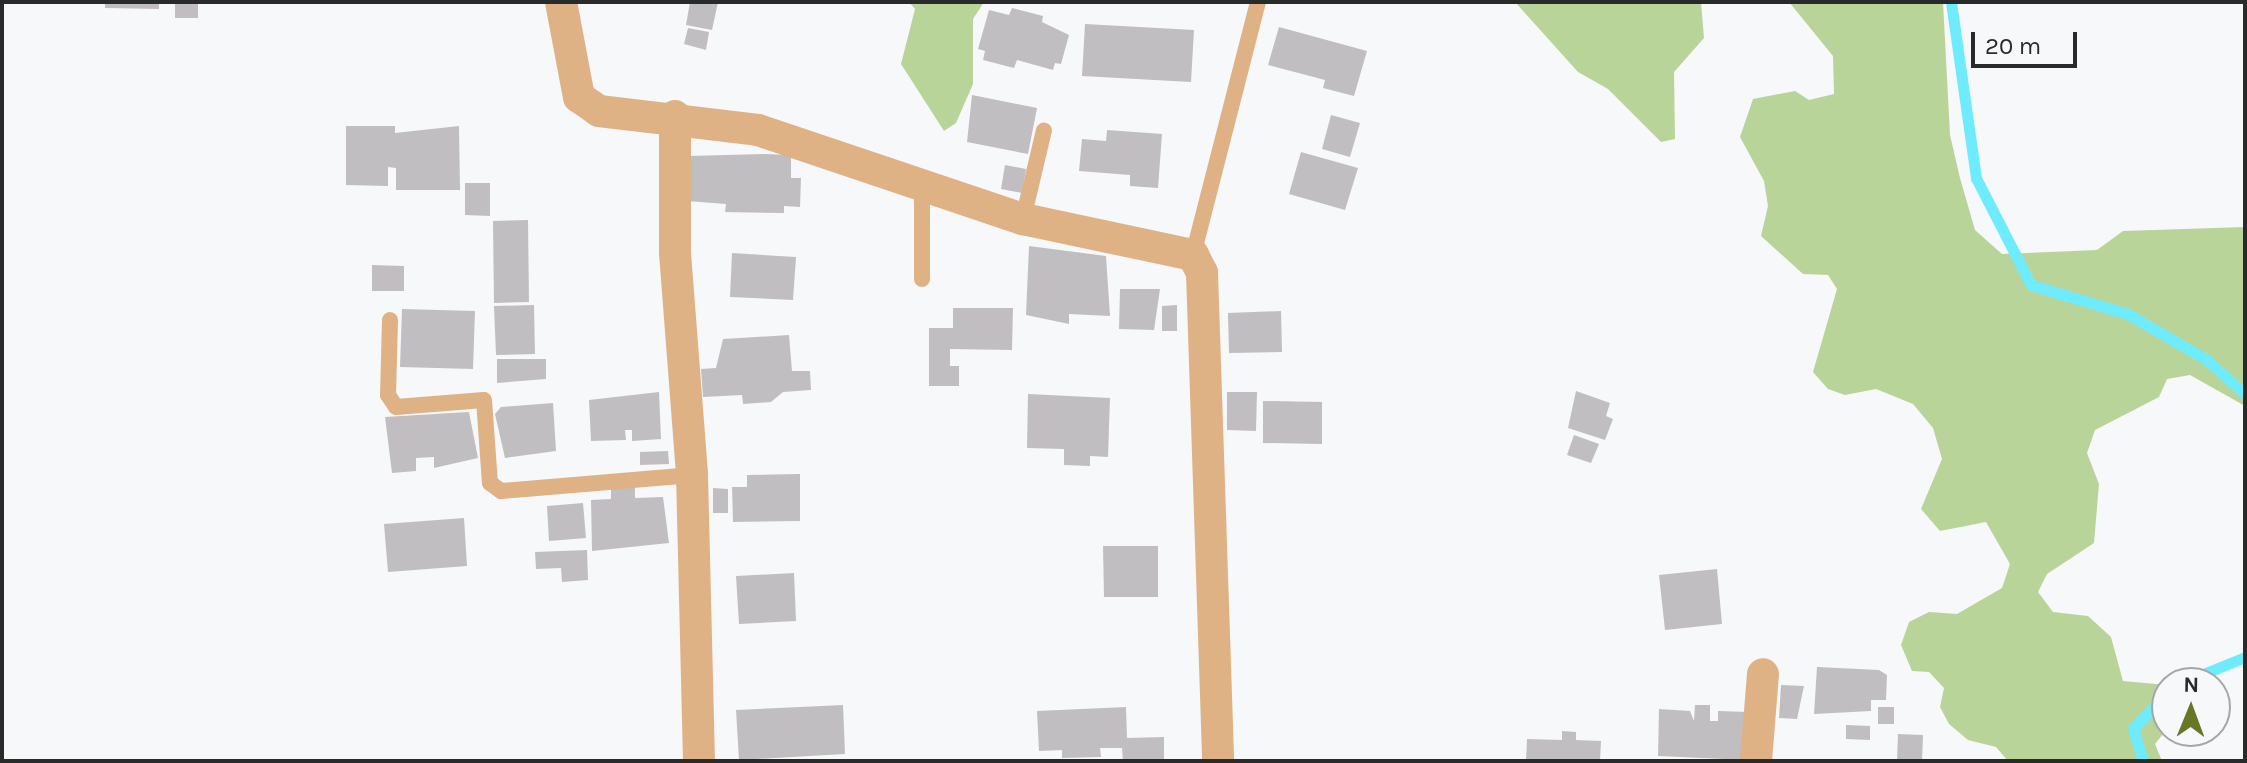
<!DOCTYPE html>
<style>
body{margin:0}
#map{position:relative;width:2247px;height:763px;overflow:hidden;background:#f7f8fa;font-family:Karla,sans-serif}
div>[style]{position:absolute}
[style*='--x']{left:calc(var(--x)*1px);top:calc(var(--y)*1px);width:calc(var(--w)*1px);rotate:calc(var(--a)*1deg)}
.green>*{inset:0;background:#b9d499}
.stream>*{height:11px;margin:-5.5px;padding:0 5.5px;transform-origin:5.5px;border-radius:5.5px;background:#6febfe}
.building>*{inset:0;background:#c0bec0}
.lane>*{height:16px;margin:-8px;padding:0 8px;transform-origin:8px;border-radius:8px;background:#dfb286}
.street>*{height:32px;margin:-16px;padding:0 16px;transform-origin:16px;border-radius:16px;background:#dfb286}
span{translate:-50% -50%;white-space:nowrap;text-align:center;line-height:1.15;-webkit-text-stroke:6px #f7f8fa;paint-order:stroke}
.frame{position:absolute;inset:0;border:4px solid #292a2a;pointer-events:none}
.north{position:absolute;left:2151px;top:667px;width:80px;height:80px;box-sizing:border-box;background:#f7f8fa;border:2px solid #a5a6a7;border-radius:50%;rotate:1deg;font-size:22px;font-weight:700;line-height:32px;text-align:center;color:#292a2a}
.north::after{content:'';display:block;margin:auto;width:28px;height:36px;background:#667726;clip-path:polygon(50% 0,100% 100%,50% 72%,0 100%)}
.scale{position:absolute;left:1971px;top:32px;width:106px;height:36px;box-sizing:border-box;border:4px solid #292a2a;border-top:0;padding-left:10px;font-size:24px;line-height:28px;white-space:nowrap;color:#292a2a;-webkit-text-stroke:6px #f7f8fa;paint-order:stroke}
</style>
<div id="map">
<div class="green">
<i style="clip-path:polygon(909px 2px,984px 2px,973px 19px,973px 84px,956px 123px,944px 131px,901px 64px,915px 9px)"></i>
<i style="clip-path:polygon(1515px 2px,1701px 2px,1704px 38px,1674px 72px,1675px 139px,1661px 142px,1608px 89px,1578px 72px)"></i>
<i style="clip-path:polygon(1789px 2px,1943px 2px,1950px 135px,1960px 178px,1975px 230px,2002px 254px,2097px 250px,2123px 231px,2245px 227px,2245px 406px,2190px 375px,2167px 379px,2159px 397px,2095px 430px,2087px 453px,2099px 484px,2094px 543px,2047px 574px,2038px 592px,2053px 612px,2088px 616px,2111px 637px,2123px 681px,2167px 685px,2167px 729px,2155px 744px,2162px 761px,2008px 761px,1996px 747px,1968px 740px,1949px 724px,1940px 707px,1944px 688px,1929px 672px,1912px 671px,1901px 645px,1909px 622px,1929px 612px,1957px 614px,2002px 588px,2010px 564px,1986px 522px,1940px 531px,1921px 509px,1942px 459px,1933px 428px,1913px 404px,1876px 389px,1845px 395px,1828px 389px,1813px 372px,1837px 289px,1828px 275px,1803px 274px,1761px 236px,1768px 206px,1764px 181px,1740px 137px,1753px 99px,1795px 91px,1809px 100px,1834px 94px,1833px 56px)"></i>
</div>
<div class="stream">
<i style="--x:1951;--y:2;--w:178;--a:81.9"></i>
<i style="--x:1976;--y:178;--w:120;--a:62.8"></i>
<i style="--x:2031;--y:285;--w:101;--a:16.6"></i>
<i style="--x:2128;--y:314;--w:91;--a:30.2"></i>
<i style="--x:2207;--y:360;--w:51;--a:41.8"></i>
<i style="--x:2181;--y:683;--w:69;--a:-22.1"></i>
<i style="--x:2143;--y:761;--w:34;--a:-107"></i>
<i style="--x:2133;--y:729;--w:50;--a:-47.4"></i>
</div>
<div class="building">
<i style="clip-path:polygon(105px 2px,159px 2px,159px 9px,105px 8px)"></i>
<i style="clip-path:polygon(175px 2px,198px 2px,198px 18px,175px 18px)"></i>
<i style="clip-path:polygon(690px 2px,718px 2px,712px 30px,686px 25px)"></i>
<i style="clip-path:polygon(1012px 8px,1043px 16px,1042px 22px,1069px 35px,1061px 64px,1055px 63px,1053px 70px,1017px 60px,1014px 68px,983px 60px,985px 51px,978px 49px,989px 10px,1009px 15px)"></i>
<i style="clip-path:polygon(1085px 24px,1194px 30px,1191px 82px,1082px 76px)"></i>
<i style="clip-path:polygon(1279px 27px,1367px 51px,1354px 96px,1323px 88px,1325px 80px,1268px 65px)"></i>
<i style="clip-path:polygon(688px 28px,709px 32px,706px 50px,684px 44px)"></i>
<i style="clip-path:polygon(972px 95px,1037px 108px,1028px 154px,967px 142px)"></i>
<i style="clip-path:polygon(1331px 115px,1360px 123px,1350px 157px,1322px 149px)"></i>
<i style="clip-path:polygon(346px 126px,395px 126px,395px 133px,459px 126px,460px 190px,396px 190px,396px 168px,388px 167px,388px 186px,346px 185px)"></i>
<i style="clip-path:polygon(1107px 130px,1162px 134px,1158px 188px,1130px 186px,1130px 175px,1079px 171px,1082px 139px,1106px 141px)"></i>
<i style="clip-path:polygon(1301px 152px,1358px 168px,1345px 210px,1289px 194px)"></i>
<i style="clip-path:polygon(764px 154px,791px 155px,791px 178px,801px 178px,800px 207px,784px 206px,784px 213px,725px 212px,726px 204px,687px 201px,688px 156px)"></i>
<i style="clip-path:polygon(1005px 165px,1026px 169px,1022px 193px,1001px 189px)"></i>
<i style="clip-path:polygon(465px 183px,490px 183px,490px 216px,465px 215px)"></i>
<i style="clip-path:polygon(528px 220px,529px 302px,494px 303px,493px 221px)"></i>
<i style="clip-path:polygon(1029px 246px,1106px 256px,1110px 316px,1069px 314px,1069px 324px,1026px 315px)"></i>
<i style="clip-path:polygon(732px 253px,796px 257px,793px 300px,730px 297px)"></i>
<i style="clip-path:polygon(372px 265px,404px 266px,404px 291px,372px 291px)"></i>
<i style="clip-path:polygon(1120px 289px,1160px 289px,1154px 330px,1119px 329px)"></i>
<i style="clip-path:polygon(534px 305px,535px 354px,496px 355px,494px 306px)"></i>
<i style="clip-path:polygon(1177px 305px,1177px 331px,1162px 331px,1162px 306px)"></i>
<i style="clip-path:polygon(953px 308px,1013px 308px,1012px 350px,950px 349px,950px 366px,959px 366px,959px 386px,929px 386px,929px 328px,953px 328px)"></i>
<i style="clip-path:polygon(402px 309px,475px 311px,473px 369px,400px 367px)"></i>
<i style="clip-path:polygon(1281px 311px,1282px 352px,1229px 353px,1228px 313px)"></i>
<i style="clip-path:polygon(789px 335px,792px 371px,810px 371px,811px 390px,783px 392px,771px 402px,743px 404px,742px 395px,703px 397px,701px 369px,716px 368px,723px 339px)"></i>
<i style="clip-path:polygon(497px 359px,546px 359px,546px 379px,497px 383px)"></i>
<i style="clip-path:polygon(1576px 391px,1610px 403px,1606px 416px,1613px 419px,1605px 440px,1568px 428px)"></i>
<i style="clip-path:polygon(659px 392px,661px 439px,632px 441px,632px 430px,625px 430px,626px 440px,591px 441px,589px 400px)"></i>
<i style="clip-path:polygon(1227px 392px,1257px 392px,1256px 431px,1227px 430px)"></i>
<i style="clip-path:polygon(1028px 394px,1110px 398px,1108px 457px,1090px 456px,1090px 466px,1064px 465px,1064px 449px,1027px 448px)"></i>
<i style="clip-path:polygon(1263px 401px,1322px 402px,1322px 444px,1263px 443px)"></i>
<i style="clip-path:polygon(553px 403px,556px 451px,505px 458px,495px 414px,501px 407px)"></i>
<i style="clip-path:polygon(469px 412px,478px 458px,434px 468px,434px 457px,416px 458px,416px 471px,392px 473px,385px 417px)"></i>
<i style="clip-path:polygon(1574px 435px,1599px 444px,1591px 463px,1567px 455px)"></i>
<i style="clip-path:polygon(668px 451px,669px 464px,640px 465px,640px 452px)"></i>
<i style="clip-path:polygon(800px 474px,800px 521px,733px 522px,732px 487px,747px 487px,747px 475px)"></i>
<i style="clip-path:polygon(635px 487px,635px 498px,663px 497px,669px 543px,592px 551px,591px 500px,611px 499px,611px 488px)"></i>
<i style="clip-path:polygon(713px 488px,728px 489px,728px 513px,713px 513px)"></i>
<i style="clip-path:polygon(583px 503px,586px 538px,549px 541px,547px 506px)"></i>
<i style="clip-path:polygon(464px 518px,467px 566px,388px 572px,384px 524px)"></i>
<i style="clip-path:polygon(1103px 546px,1158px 546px,1158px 597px,1104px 597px)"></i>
<i style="clip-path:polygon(587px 550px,588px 580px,562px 582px,561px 568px,536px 569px,535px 552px)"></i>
<i style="clip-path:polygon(1717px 569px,1722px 624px,1665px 630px,1659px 575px)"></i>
<i style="clip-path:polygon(794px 573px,796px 621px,739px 624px,736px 576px)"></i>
<i style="clip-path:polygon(1817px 667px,1879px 670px,1887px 675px,1886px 700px,1871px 700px,1871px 711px,1814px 714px)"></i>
<i style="clip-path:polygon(1781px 685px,1804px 686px,1797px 719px,1779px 718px)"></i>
<i style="clip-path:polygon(843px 705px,845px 754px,739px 760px,736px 710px)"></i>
<i style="clip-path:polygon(1695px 705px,1710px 705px,1710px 721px,1718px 721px,1718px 711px,1748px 712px,1746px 760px,1658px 756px,1659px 709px,1690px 711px,1694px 721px)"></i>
<i style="clip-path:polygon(1126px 707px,1127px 738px,1164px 737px,1164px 761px,1123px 761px,1122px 748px,1100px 748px,1101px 757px,1062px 758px,1062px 750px,1039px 751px,1037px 711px)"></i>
<i style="clip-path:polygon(1878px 707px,1894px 707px,1894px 724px,1878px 724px)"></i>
<i style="clip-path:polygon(1846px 725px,1870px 726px,1870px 740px,1846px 739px)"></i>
<i style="clip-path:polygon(1562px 731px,1576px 732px,1576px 740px,1601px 741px,1600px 761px,1526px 761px,1527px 739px,1562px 740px)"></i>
<i style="clip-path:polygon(1898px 734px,1923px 735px,1922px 761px,1897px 761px)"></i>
</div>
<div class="lane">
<i style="--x:1023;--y:219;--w:91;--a:-76.7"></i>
<i style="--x:1193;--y:255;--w:261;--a:-75.6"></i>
<i style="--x:922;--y:279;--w:92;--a:-90"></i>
<i style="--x:390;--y:320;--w:75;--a:91.5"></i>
<i style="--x:388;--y:395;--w:14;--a:56"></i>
<i style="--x:396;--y:407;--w:88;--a:-4.5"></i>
<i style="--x:484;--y:400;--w:83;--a:85.9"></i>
<i style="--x:490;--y:483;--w:14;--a:36"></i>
<i style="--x:501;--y:491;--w:192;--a:-4.8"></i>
</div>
<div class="street">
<i style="--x:561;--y:2;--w:97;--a:79.3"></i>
<i style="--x:579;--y:97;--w:24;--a:35"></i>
<i style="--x:599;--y:111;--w:160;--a:6.8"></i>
<i style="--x:758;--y:130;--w:280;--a:18.6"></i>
<i style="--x:1023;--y:219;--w:174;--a:12"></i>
<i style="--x:1193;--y:255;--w:20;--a:63"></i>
<i style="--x:1202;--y:273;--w:488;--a:88.1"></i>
<i style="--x:675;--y:116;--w:137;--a:90"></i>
<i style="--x:675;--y:253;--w:223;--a:85.6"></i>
<i style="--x:692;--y:475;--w:286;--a:88.6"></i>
<i style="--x:1756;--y:761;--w:87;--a:-85.4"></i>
</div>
<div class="frame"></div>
<div class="north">N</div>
<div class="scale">20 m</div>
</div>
